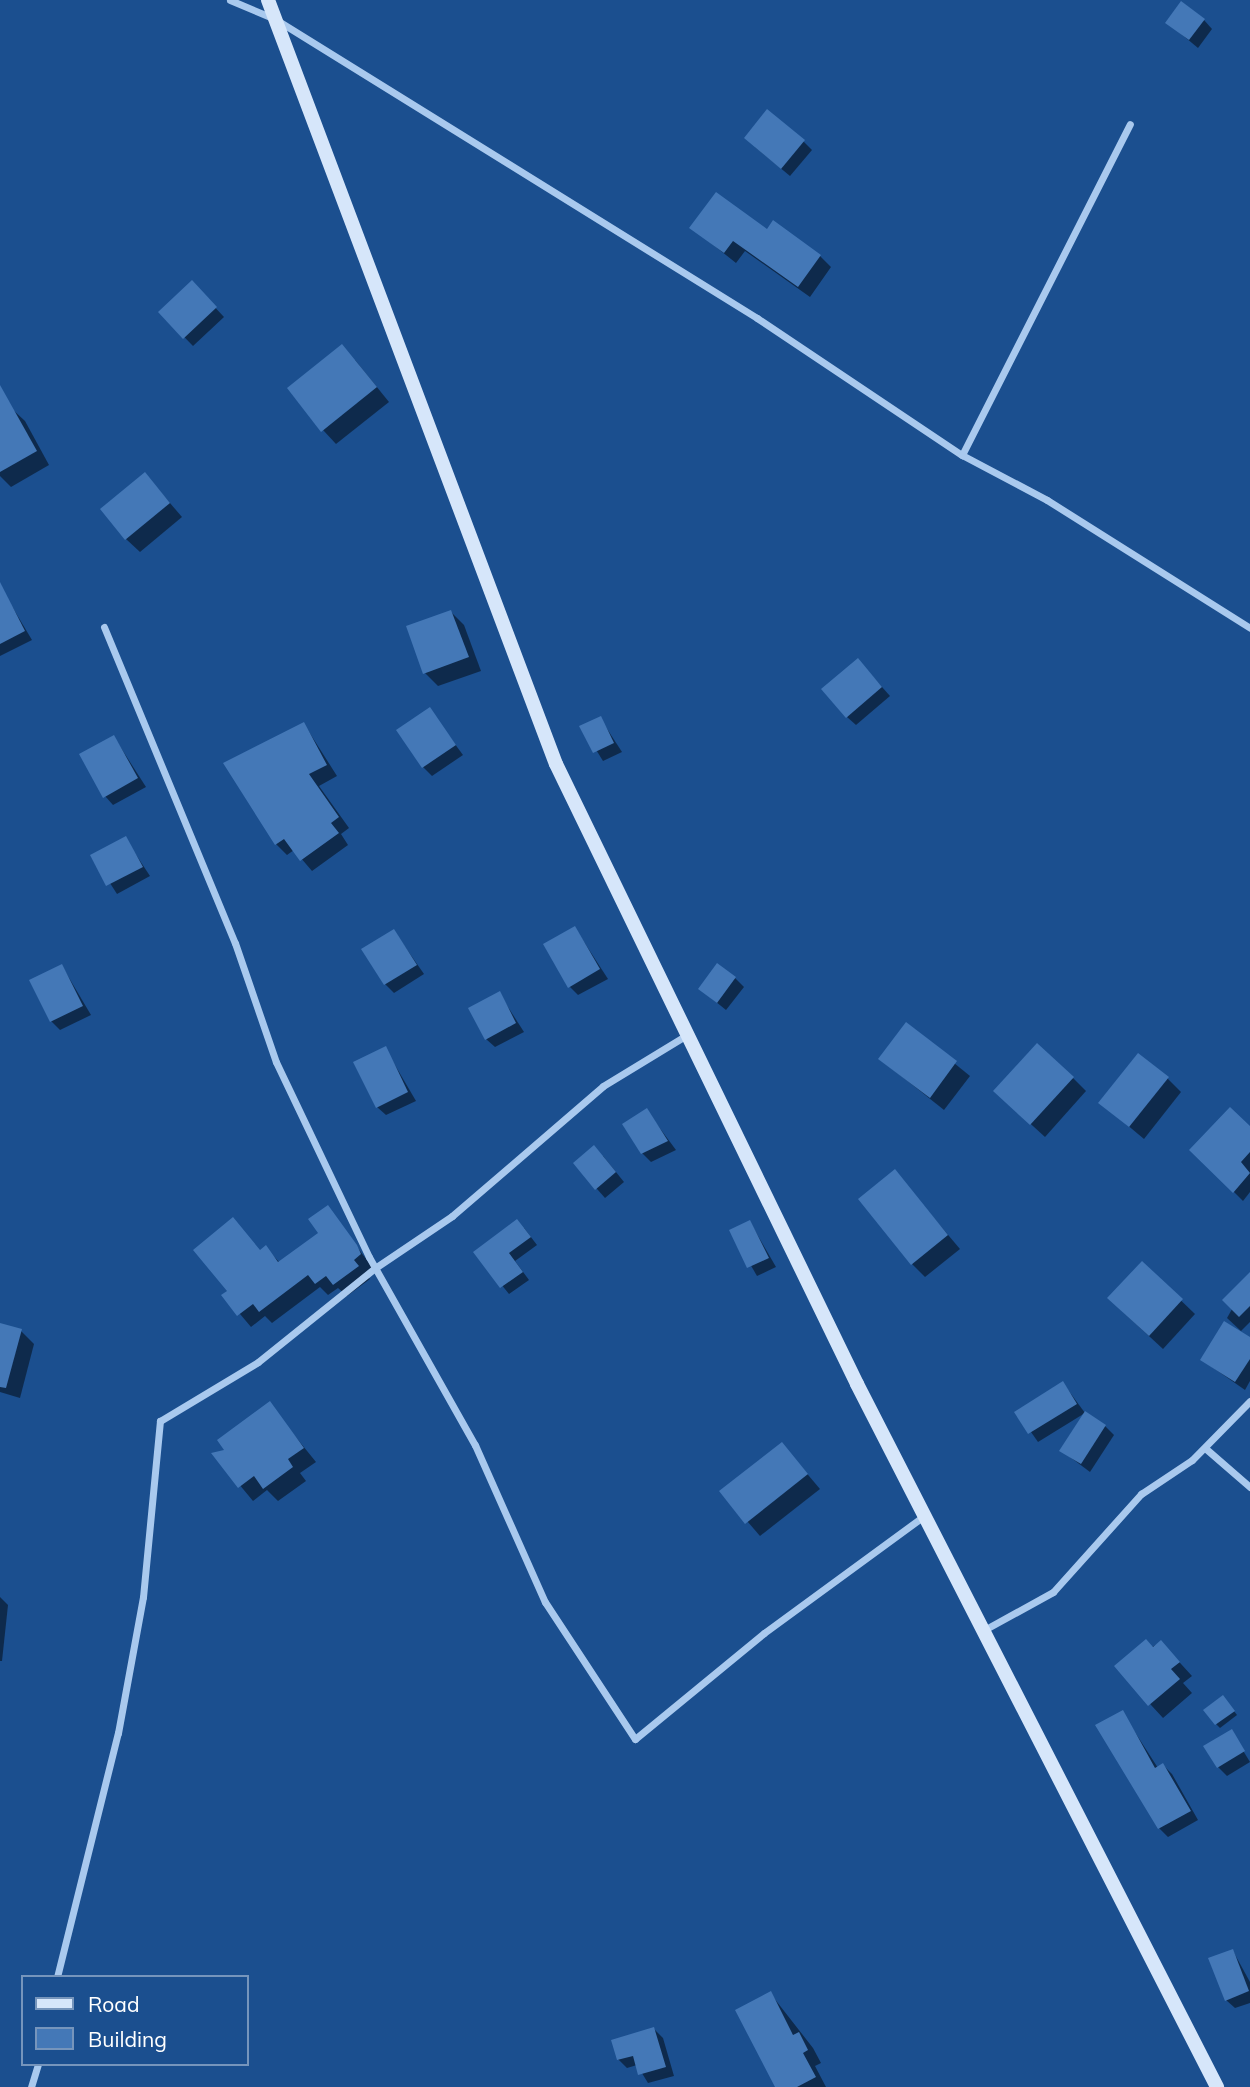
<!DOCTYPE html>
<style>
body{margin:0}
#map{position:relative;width:1250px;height:2087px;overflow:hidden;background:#1b4f8f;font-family:Mulish,sans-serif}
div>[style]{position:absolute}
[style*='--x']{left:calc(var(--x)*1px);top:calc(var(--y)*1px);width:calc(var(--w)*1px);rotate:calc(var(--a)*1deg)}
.shadow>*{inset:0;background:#0007}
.building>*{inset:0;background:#4478b7}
.minor>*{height:7px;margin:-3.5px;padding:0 3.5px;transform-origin:3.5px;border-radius:3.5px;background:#a9c9ee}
.secondary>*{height:14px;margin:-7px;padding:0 7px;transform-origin:7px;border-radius:7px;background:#d6e6fa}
span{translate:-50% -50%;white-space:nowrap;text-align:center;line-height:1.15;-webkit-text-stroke:7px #1b4f8f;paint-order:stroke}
.legend{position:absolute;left:21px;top:1975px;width:228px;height:91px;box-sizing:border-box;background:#1b4f8f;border:2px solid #7695bc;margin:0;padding:9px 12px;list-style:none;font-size:21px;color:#fff}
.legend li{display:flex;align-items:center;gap:14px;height:35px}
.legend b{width:35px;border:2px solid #7695bc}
</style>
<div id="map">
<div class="shadow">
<i style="clip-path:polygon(1204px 20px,1212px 29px,1198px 48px,1168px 23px)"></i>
<i style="clip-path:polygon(803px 141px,812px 150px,790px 176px,755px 147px)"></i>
<i style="clip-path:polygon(692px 228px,767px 231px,820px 256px,831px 267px,810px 297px,745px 251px,736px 263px)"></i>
<i style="clip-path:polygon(192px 283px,224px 317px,193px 346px,160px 312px)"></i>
<i style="clip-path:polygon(355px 360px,389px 402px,336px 444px,323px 430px)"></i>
<i style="clip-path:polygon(11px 408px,25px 421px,49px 465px,11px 487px,0 476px,0 414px)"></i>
<i style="clip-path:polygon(145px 474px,182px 517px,140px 552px,126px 539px)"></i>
<i style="clip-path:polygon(4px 593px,32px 640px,0 656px,0 595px)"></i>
<i style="clip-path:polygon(451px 612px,464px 625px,481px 671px,438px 686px,425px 673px)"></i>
<i style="clip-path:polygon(866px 669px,890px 696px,856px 725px,847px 717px)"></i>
<i style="clip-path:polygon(429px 709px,463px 755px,432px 776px,423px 767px)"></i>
<i style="clip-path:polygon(600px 718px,622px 752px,603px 761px,582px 727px)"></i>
<i style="clip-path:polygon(304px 724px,337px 776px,319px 786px,349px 828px,341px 834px,348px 845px,312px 871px,294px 850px,287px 855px,276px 844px,225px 764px)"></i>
<i style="clip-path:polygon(114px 737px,146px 787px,113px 805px,105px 796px)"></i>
<i style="clip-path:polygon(125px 838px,150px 876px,117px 894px,92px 855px)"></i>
<i style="clip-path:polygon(575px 928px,608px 979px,578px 995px,570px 987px)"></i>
<i style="clip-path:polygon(394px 931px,424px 974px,394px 993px,385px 984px)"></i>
<i style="clip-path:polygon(62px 966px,91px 1015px,60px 1030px,51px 1021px)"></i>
<i style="clip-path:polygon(735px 978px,744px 987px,726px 1010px,700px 989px)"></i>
<i style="clip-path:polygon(499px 993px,524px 1032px,495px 1047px,486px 1039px)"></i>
<i style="clip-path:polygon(906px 1024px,970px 1076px,944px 1110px,880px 1059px)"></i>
<i style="clip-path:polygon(385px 1048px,416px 1101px,386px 1115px,377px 1107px)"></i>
<i style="clip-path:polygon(1073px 1078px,1086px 1091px,1045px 1137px,1009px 1104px)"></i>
<i style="clip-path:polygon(1167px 1078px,1181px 1092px,1144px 1139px,1101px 1103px)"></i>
<i style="clip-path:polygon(647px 1111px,676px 1150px,651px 1162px,642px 1153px)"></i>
<i style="clip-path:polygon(1250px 1128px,1250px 1192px,1243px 1201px,1192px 1150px)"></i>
<i style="clip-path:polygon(603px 1156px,624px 1182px,605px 1198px,575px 1164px)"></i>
<i style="clip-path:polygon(895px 1172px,960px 1249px,925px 1277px,912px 1264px)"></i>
<i style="clip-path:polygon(328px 1208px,372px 1267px,365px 1273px,370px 1279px,347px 1296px,338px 1288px,328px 1295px,320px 1287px,272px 1323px,265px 1316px,251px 1327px,224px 1295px,266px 1248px,280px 1263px,321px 1234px)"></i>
<i style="clip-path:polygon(750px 1222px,776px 1267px,757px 1276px,731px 1231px)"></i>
<i style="clip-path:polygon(524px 1228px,537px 1245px,515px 1261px,529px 1280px,509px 1294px,475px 1252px)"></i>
<i style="clip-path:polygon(1142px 1263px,1195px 1314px,1163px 1349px,1123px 1312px)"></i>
<i style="clip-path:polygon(1250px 1277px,1250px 1322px,1241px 1331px,1227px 1318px)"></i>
<i style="clip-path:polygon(0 1325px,21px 1331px,34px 1344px,20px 1398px,0 1392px)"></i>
<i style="clip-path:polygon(1250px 1339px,1250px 1381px,1245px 1390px,1202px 1360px)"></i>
<i style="clip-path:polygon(1063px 1383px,1085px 1413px,1038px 1442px,1017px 1412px)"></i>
<i style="clip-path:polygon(269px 1404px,316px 1462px,300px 1473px,306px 1481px,278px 1501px,267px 1490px,253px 1501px,214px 1454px,228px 1451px)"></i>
<i style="clip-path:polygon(1105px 1426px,1114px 1435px,1090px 1472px,1062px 1451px)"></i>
<i style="clip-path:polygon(782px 1444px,820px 1489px,760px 1536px,722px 1492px)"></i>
<i style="clip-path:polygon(0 1597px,8px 1605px,2px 1661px,0 1661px)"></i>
<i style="clip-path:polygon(1161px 1642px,1192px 1676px,1183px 1683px,1192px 1693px,1163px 1718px,1116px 1667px)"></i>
<i style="clip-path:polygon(1227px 1702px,1237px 1715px,1220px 1728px,1216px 1724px)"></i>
<i style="clip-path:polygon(1122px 1712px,1158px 1768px,1163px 1765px,1172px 1774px,1198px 1820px,1168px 1837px,1159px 1828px)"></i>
<i style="clip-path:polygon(1231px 1731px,1250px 1762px,1227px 1776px,1218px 1767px)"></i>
<i style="clip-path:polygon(1233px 1951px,1250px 1982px,1250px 2003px,1235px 2008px,1226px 2000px)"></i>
<i style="clip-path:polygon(770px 1993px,813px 2048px,821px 2063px,815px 2066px,826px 2087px,777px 2087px)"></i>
<i style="clip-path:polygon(654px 2029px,663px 2038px,674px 2076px,648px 2083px,637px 2065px,627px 2068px,618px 2059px)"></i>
</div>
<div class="building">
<i style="clip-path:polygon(1181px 1px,1205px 19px,1189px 40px,1165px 23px)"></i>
<i style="clip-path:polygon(767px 109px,805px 140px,781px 169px,744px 138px)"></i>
<i style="clip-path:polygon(716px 192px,767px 229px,773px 220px,821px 255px,798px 287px,733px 241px,724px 253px,689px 228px)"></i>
<i style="clip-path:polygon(192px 280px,217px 307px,183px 339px,158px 312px)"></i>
<i style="clip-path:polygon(342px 344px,377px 387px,321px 432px,287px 388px)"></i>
<i style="clip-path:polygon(0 385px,37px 451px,0 472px)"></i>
<i style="clip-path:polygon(145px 472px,170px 503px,125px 540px,100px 509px)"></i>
<i style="clip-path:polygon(0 582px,25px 631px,0 644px)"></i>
<i style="clip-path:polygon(451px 610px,469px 657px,423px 674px,406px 626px)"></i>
<i style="clip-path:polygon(858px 658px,882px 687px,846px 718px,821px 689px)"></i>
<i style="clip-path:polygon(430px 707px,456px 745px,422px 768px,396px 730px)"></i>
<i style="clip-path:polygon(601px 716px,614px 743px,593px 753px,579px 726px)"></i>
<i style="clip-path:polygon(304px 722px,327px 765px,309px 774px,339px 817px,331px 823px,339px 833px,300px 861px,284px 839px,275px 845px,223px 763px)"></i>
<i style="clip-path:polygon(114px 735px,138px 778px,103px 798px,79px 754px)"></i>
<i style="clip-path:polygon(126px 836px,143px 867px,106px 886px,90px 855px)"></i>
<i style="clip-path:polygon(575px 926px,600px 969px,568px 988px,543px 944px)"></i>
<i style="clip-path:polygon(394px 929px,417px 965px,384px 985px,361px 949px)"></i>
<i style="clip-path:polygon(717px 963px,736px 977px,717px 1003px,698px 989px)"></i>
<i style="clip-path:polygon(62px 964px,83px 1006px,50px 1022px,29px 980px)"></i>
<i style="clip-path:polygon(500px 991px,516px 1023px,485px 1040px,468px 1008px)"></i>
<i style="clip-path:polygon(906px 1022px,957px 1061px,930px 1098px,878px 1059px)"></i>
<i style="clip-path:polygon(1037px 1043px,1074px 1077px,1030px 1125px,993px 1091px)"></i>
<i style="clip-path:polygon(386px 1046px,408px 1092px,376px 1108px,353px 1062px)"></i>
<i style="clip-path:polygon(1138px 1053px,1169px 1077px,1129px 1127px,1098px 1103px)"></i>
<i style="clip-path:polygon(1230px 1107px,1250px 1126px,1250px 1152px,1241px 1162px,1250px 1173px,1233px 1193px,1189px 1150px)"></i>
<i style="clip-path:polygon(647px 1108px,668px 1141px,641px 1154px,622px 1124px)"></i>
<i style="clip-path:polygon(594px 1145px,616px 1172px,595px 1190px,573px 1163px)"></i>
<i style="clip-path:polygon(895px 1169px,948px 1235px,911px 1265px,858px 1199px)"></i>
<i style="clip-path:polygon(328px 1205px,357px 1245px,361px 1254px,354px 1260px,359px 1266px,333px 1285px,326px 1276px,315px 1284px,308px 1275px,259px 1312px,253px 1304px,237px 1316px,221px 1295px,227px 1291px,193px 1250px,233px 1217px,260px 1250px,266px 1245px,278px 1262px,318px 1233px,308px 1219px)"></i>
<i style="clip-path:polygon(517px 1219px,531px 1237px,509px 1253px,523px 1272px,500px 1288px,473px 1252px)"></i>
<i style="clip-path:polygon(750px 1220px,769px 1258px,747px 1268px,729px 1230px)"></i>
<i style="clip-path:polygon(1142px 1261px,1183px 1299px,1149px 1336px,1107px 1298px)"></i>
<i style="clip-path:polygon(1250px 1272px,1250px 1306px,1239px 1317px,1222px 1300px)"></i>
<i style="clip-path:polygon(1224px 1321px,1250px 1337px,1250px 1359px,1235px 1382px,1200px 1360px)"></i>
<i style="clip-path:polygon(0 1323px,22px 1329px,6px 1388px,0 1387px)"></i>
<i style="clip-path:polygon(1063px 1381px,1077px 1404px,1028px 1434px,1014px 1412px)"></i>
<i style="clip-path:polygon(270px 1401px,304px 1448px,288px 1459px,293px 1467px,263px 1489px,254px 1476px,238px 1488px,211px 1453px,224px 1450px,217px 1440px)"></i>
<i style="clip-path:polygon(1085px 1411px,1106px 1425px,1081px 1464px,1059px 1451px)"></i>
<i style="clip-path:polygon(782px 1442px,808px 1474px,745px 1524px,719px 1491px)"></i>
<i style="clip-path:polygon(1146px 1639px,1153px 1647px,1161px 1640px,1180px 1662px,1171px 1669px,1180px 1679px,1148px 1706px,1114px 1666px)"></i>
<i style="clip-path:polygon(1223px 1695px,1235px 1711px,1215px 1725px,1203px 1710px)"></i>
<i style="clip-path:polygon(1123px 1710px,1155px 1768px,1163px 1763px,1191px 1811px,1158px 1829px,1095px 1725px)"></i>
<i style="clip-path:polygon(1232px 1729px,1245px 1751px,1217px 1768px,1203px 1746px)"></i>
<i style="clip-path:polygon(1233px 1949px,1249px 1991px,1225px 2001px,1208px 1958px)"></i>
<i style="clip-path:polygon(771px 1991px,793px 2035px,799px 2032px,808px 2050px,803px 2053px,816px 2077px,797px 2087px,775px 2087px,735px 2010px)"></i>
<i style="clip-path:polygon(654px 2027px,666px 2067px,638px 2075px,633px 2056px,617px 2060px,611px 2040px)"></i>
</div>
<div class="minor">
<i style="--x:230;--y:0;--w:49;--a:22.9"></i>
<i style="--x:275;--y:19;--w:567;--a:31.81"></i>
<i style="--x:757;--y:318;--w:247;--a:33.8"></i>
<i style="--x:962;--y:455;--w:96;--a:27.9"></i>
<i style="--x:1047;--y:500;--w:240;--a:32.2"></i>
<i style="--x:962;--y:455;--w:371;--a:-63.1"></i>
<i style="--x:104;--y:627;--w:342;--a:67.5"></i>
<i style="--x:235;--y:943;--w:126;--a:71"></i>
<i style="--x:276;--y:1062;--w:216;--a:64.5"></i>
<i style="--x:369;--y:1257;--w:216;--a:60.6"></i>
<i style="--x:475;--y:1445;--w:172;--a:66"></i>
<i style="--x:545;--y:1602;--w:164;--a:56.7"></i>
<i style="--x:635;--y:1739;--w:167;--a:-39.4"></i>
<i style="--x:764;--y:1633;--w:198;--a:-36.2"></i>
<i style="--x:1205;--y:1448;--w:60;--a:40.9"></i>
<i style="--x:984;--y:1630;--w:79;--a:-28.8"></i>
<i style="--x:1053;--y:1592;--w:132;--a:-48.1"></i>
<i style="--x:1141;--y:1494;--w:61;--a:-33.7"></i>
<i style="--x:1192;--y:1460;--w:83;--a:-45.5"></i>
<i style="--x:57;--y:1977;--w:252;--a:-76"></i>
<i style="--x:118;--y:1733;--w:138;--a:-79.6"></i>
<i style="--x:143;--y:1597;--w:177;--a:-84.5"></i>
<i style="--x:160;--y:1421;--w:114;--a:-31"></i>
<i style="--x:258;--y:1362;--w:150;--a:-38.8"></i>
<i style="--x:375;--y:1268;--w:93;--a:-34"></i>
<i style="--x:452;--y:1216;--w:199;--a:-40.7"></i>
<i style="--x:603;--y:1086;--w:98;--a:-31.3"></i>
<i style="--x:31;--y:2087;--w:24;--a:-73"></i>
</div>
<div class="secondary">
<i style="--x:268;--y:0;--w:816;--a:69.35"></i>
<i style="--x:556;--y:764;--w:689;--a:64.1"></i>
<i style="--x:857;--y:1384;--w:790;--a:62.88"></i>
</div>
<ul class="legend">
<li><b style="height:9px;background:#d6e6fa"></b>Road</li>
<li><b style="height:19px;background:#4478b7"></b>Building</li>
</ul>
</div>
